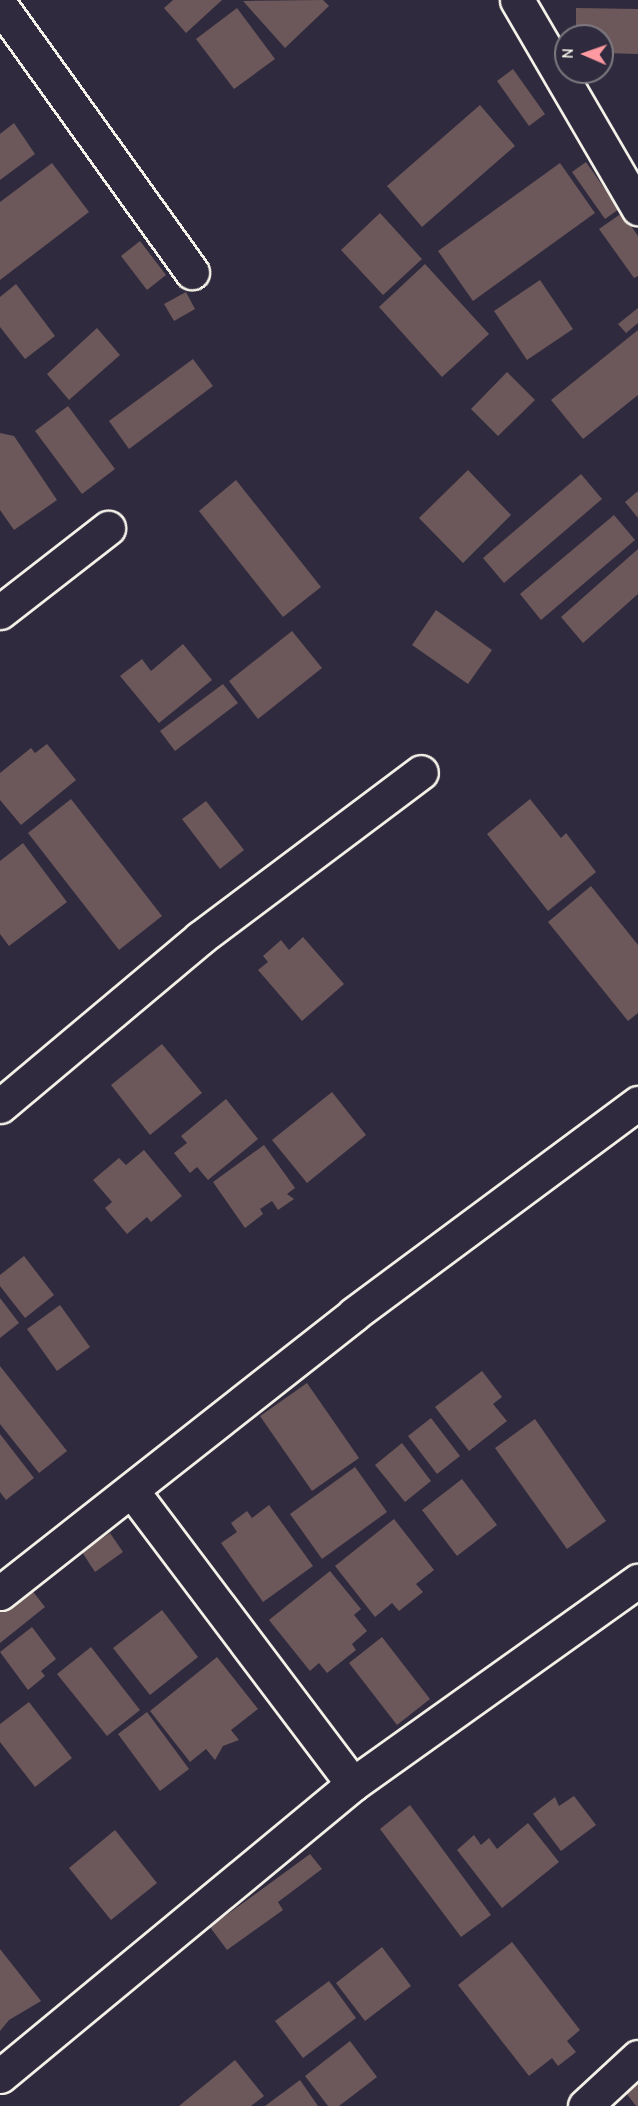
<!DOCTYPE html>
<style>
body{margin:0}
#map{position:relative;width:638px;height:2106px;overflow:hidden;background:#2f2a3d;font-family:"Comic Neue",sans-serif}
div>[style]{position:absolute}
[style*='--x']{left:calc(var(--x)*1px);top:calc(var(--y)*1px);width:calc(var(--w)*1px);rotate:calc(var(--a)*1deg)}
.building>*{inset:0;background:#6c585a}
.roads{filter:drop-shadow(2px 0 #f4f1e8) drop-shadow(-2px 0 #f4f1e8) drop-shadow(0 2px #f4f1e8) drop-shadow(0 -2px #f4f1e8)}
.street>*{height:33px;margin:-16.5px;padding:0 16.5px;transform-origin:16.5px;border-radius:16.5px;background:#2f2a3d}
span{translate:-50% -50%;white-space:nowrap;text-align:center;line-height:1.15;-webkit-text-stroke:6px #2f2a3d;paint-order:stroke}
.north{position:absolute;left:554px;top:24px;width:60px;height:60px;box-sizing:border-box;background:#2f2a3d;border:2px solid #7e7a81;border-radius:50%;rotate:272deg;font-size:16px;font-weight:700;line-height:24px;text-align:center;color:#f4f1e8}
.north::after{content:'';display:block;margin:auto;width:21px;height:27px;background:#ff9aa2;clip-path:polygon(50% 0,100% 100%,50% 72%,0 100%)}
</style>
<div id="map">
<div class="building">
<i style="clip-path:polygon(173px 0,222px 0,186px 33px,164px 8px)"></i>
<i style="clip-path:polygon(323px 0,329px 6px,285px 48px,243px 1px)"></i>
<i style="clip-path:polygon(237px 8px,275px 59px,234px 89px,196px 39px)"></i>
<i style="clip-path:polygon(576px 8px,638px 9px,638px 54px,602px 53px,602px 36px,576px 36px)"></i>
<i style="clip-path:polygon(513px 69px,545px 114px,529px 126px,497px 81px)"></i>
<i style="clip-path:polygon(480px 105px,515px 146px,422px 227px,387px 186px)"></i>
<i style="clip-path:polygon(14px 123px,35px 154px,0 180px,0 134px)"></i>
<i style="clip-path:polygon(586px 162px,619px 209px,605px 219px,572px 172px)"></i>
<i style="clip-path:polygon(52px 163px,89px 212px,0 280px,0 202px)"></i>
<i style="clip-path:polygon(560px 163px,595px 213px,473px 301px,438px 251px)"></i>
<i style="clip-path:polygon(380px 213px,422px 259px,383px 295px,341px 250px)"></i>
<i style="clip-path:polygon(622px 213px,638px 236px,638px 276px,634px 278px,599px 229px)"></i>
<i style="clip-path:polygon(140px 241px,166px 275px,147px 290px,121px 256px)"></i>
<i style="clip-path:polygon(425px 264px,489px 334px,442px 377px,379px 307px)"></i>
<i style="clip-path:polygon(540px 280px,573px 329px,527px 360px,494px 311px)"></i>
<i style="clip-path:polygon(16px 284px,55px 336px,25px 359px,0 327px,0 297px)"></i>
<i style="clip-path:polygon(186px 292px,195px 309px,174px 321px,164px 304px)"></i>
<i style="clip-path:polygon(638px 308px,638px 323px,626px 333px,618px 324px)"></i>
<i style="clip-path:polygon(97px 328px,120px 355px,69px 400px,47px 374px)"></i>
<i style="clip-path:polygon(638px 330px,638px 395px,583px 439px,551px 400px)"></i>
<i style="clip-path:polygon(193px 359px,213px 386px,129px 449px,109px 421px)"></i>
<i style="clip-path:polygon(507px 372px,535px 400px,498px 436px,471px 409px)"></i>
<i style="clip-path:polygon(68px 406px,115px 469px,82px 494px,35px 431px)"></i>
<i style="clip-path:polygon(0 433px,14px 436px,57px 500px,14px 530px,0 510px)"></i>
<i style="clip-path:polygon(468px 470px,511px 515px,463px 563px,419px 518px)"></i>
<i style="clip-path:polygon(581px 474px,602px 499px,504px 583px,483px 558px)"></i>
<i style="clip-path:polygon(236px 480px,321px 587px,283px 617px,199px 511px)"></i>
<i style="clip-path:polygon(638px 491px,638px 518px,625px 502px)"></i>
<i style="clip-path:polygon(614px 515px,635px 540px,541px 620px,520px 594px)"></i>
<i style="clip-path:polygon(638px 549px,638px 594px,583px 643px,561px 617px)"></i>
<i style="clip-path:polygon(436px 610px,492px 650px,468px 684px,412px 645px)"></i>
<i style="clip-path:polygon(292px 631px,322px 668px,258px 719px,229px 681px)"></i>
<i style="clip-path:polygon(183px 644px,212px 680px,159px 723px,120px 676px,142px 659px,151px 671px)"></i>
<i style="clip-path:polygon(223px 684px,238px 703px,175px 751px,160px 731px)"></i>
<i style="clip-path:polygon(47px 744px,76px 780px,21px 825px,0 800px,0 773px,31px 748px,35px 753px)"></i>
<i style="clip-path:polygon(71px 799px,162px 916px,119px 950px,28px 833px)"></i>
<i style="clip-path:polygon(530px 799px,561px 838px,566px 833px,596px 872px,548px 911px,487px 834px)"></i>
<i style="clip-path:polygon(206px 801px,244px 850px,220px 869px,182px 819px)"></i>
<i style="clip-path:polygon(23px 843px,67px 902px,9px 946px,0 934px,0 861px)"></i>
<i style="clip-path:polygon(591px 886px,638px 945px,638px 1013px,628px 1021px,548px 922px)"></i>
<i style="clip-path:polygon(303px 937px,344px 984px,302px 1021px,258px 970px,268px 962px,263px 956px,281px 940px,289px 950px)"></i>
<i style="clip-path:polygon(162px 1044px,202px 1093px,150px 1135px,111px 1085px)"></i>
<i style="clip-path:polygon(332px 1092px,366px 1135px,307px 1183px,272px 1140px)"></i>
<i style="clip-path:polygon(226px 1099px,258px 1139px,208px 1180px,197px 1167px,190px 1173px,174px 1153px,187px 1143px,181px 1136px)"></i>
<i style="clip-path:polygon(264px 1145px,295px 1188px,287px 1194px,294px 1199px,278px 1210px,272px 1201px,260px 1209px,263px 1214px,245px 1228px,213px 1182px)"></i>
<i style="clip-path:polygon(144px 1150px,182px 1196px,151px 1222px,147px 1217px,127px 1234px,105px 1208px,112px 1202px,93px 1180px,119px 1158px,126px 1165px)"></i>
<i style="clip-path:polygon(24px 1256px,54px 1295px,25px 1318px,0 1286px,0 1275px)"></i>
<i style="clip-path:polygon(0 1298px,19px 1323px,0 1338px)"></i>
<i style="clip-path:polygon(60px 1305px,90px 1347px,57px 1371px,27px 1329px)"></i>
<i style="clip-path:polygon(0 1366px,67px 1451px,39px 1473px,0 1424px)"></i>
<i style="clip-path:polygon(482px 1371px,502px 1397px,493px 1404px,507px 1421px,469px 1451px,435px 1407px)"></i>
<i style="clip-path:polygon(307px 1383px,359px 1458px,312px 1491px,260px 1416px)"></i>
<i style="clip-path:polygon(431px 1418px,460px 1456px,437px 1474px,408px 1436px)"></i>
<i style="clip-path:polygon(535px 1419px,606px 1521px,567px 1549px,495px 1448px)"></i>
<i style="clip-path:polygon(0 1434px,34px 1478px,6px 1500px,0 1492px)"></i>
<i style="clip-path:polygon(402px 1443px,431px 1481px,405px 1502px,375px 1465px)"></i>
<i style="clip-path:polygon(355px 1467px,387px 1512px,322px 1559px,290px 1514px)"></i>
<i style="clip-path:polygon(462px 1479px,497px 1525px,457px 1556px,422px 1510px)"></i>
<i style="clip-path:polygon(269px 1505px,313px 1566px,263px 1602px,221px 1543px,237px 1532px,231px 1523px,247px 1511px,252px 1518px)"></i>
<i style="clip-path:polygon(394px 1519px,434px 1570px,416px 1584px,423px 1592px,399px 1611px,392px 1603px,375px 1617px,335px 1566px)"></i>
<i style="clip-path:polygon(110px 1533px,123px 1552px,95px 1572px,82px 1552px)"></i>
<i style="clip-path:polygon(330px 1571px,361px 1609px,354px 1615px,367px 1631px,352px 1644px,356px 1650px,327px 1673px,319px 1663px,310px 1671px,269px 1620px)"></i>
<i style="clip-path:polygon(27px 1584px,45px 1607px,0 1643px,0 1606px)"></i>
<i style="clip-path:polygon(162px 1610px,198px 1657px,150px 1695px,113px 1648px)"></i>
<i style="clip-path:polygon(32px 1627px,56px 1659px,41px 1671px,45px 1676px,28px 1690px,0 1652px)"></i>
<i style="clip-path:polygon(382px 1637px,430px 1699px,397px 1725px,349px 1663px)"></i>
<i style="clip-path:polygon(91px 1647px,140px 1710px,107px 1736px,57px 1674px)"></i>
<i style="clip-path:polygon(217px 1657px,258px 1709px,231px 1730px,239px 1740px,223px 1746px,215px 1760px,206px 1749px,190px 1762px,150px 1711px)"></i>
<i style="clip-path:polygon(29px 1702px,72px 1758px,35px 1787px,0 1742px,0 1724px)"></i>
<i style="clip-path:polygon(147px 1712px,189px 1769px,160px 1791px,118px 1734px)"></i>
<i style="clip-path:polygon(574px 1796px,596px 1825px,561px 1851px,533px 1814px,555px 1797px,559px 1806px)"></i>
<i style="clip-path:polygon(410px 1805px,491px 1915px,461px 1937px,380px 1829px)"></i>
<i style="clip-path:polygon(528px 1823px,559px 1862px,502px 1908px,457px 1850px,474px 1835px,481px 1845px,489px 1838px,497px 1849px)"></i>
<i style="clip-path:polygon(115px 1830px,157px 1883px,111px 1920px,69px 1868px)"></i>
<i style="clip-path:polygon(310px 1854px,322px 1869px,278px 1902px,283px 1910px,227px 1950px,210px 1927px)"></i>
<i style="clip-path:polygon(512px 1942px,580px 2030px,567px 2041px,576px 2052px,558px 2066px,552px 2058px,529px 2076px,458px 1985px)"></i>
<i style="clip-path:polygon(382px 1947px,411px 1986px,365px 2021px,336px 1983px)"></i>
<i style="clip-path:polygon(0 1949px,41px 2001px,9px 2020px,0 2031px)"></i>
<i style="clip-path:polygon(329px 1981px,356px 2018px,303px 2058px,275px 2021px)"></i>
<i style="clip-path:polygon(350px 2041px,377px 2077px,339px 2106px,328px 2106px,305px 2076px)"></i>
<i style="clip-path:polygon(235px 2060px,264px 2096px,251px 2106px,179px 2106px)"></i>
<i style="clip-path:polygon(300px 2080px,318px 2106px,265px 2106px)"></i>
<i style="clip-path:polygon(638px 2084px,638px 2106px,636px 2106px,626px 2093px)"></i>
</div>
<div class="roads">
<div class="street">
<i style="--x:517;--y:0;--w:241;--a:59.8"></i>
<i style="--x:0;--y:5;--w:329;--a:54.3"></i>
<i style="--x:0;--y:612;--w:137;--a:-37.9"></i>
<i style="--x:0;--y:1106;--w:261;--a:-40"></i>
<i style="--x:200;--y:938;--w:276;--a:-36.9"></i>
<i style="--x:132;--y:1491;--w:367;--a:53"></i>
<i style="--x:0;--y:1593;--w:451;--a:-38.2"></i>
<i style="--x:354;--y:1314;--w:354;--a:-36.6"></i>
<i style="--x:0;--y:2076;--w:458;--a:-39.6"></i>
<i style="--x:353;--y:1784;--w:350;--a:-35.5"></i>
<i style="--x:585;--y:2106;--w:72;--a:-42.8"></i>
</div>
</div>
<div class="north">N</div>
</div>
